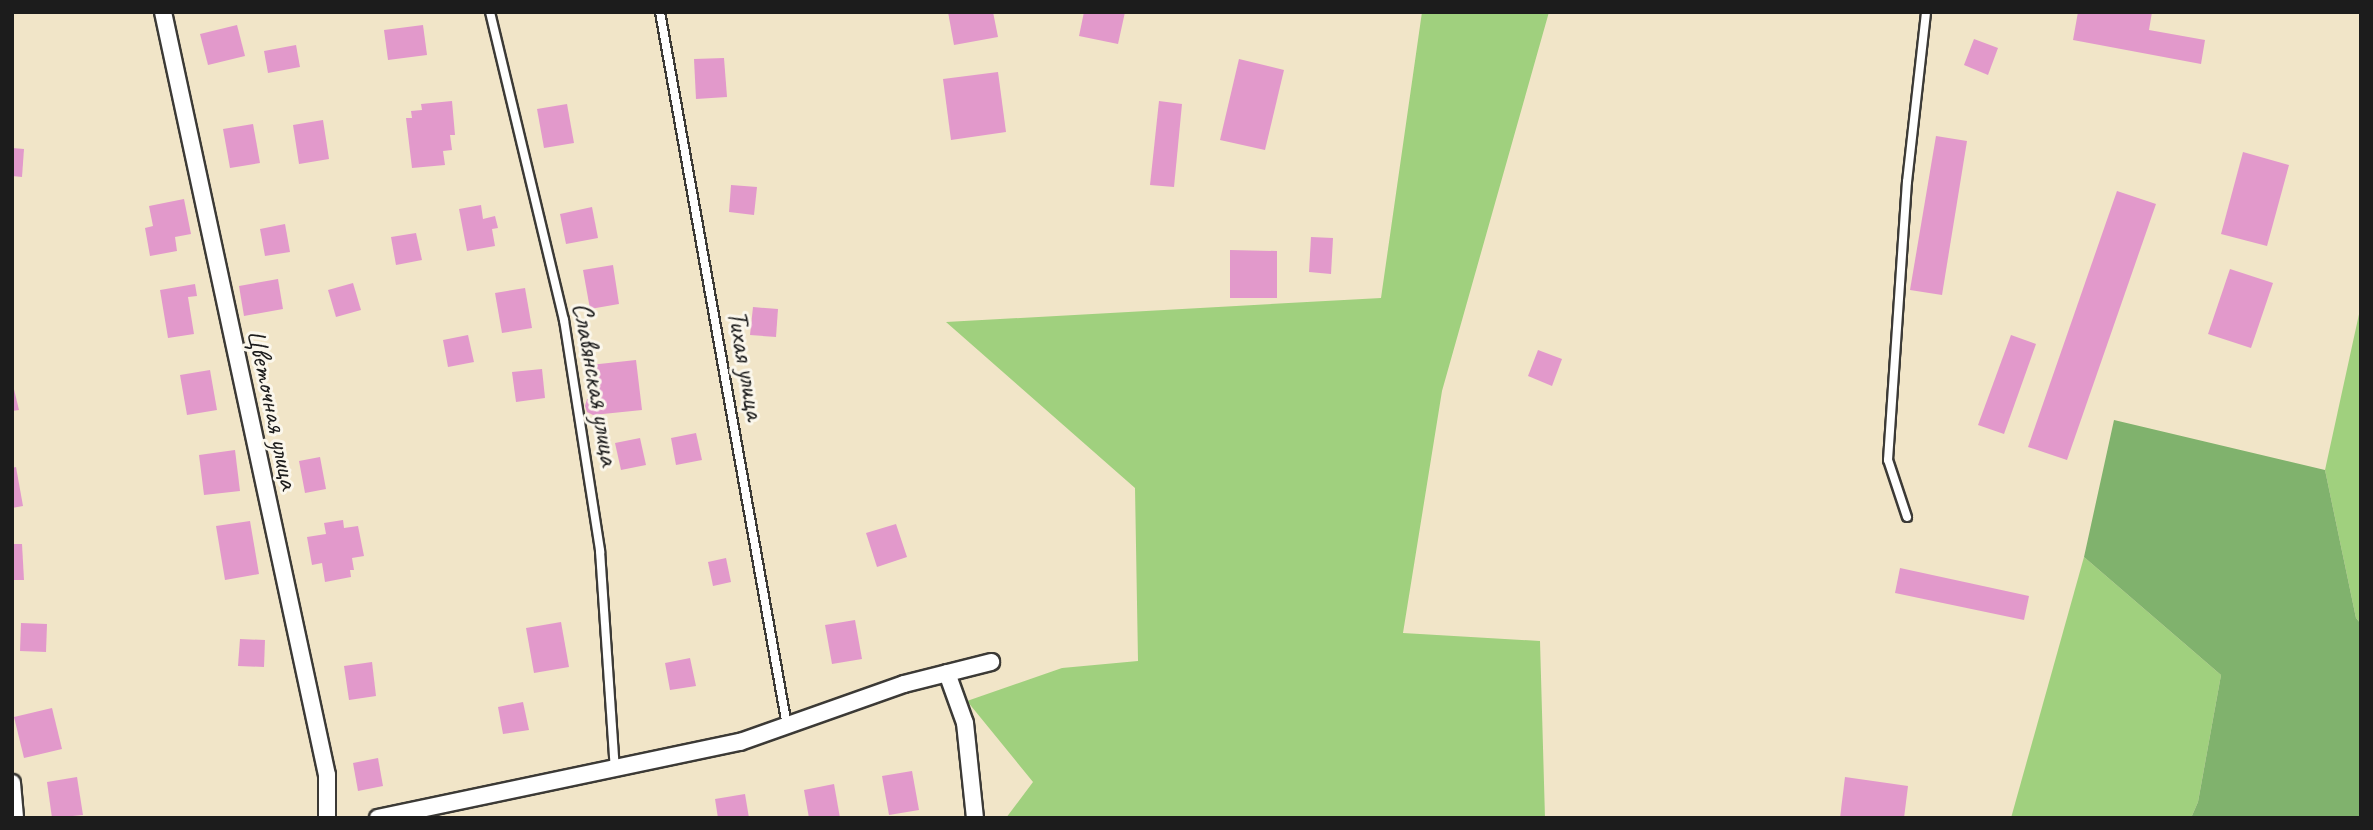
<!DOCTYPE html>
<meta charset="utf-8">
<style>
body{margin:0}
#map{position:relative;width:2373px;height:830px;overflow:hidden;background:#f1e5c8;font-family:Caveat,sans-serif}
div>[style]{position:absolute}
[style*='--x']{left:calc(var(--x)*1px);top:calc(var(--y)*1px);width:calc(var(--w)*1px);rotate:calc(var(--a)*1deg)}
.green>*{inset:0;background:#a0d07e}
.forest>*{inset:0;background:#80b26d}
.building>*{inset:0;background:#e299cb}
.roads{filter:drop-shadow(2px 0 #3c3a36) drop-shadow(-2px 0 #3c3a36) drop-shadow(0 2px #3c3a36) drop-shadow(0 -2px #3c3a36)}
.lane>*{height:8px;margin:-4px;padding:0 4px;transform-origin:4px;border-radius:4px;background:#fff}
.street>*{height:16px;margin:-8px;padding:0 8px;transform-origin:8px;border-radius:8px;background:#fff}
span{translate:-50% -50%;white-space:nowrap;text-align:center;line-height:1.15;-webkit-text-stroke:6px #fbf7ec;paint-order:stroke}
.street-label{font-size:28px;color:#1c1c1c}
.frame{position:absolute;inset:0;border:14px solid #1c1c1c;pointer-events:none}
</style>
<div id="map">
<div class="green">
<i style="clip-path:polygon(1422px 12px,1549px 12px,1442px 391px,1403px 633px,1540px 641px,1545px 818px,1006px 818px,1033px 782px,967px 701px,1062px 668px,1138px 661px,1135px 488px,946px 322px,1381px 298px)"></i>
<i style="clip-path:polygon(2361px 305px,2361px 624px,2356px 618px,2325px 470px)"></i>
<i style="clip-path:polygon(2084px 557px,2221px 675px,2198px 802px,2191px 818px,2011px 818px)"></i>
</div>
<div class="forest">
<i style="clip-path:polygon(2114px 420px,2325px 470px,2356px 618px,2361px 624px,2361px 818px,2191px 818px,2198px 802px,2221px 675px,2084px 557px)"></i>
</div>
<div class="building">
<i style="clip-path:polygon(948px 12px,993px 12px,998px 37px,954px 45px)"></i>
<i style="clip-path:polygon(1084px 12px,1125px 12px,1118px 44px,1079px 36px)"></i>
<i style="clip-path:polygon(2078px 12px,2152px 12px,2149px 30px,2205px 40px,2201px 64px,2073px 40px)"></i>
<i style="clip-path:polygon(237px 25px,245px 56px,208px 65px,200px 34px)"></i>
<i style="clip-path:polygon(423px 25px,427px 55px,388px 60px,384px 30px)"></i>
<i style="clip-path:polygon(1974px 39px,1998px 48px,1988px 75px,1964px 65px)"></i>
<i style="clip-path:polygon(296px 45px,300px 67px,268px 73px,264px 51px)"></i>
<i style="clip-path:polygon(724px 58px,727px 97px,696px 99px,694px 59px)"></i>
<i style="clip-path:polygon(1239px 59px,1284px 70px,1265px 150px,1220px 140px)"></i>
<i style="clip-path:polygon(998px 72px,1006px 132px,951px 140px,943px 79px)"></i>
<i style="clip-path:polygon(452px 101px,455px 135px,450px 135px,452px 150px,443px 151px,445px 165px,412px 168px,406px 118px,412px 118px,411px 111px,422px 110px,421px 104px)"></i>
<i style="clip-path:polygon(1159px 101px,1182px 104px,1174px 187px,1150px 185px)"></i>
<i style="clip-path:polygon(567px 104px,574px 143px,544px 148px,537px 109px)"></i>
<i style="clip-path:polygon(323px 120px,329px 159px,299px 164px,293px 125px)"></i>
<i style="clip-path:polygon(253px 124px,260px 163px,230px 168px,223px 129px)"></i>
<i style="clip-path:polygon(1936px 136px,1967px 141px,1942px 295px,1910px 290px)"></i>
<i style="clip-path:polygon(12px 148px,24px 149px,22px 177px,12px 176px)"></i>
<i style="clip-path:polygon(2243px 152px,2289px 165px,2267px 246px,2221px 234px)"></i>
<i style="clip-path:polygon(731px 185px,757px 187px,754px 215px,729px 212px)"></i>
<i style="clip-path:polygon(2117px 191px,2156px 204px,2067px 460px,2028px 447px)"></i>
<i style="clip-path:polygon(184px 199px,191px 234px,175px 237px,177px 251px,150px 256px,145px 228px,153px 226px,149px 206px)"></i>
<i style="clip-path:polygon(481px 205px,483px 219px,495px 216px,498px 228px,492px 229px,495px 246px,467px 251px,459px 209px)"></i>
<i style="clip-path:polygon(592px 207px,598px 238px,566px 244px,560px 214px)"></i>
<i style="clip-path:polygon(285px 224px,290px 252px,265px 256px,260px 229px)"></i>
<i style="clip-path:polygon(416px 233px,422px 260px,396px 265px,391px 237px)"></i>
<i style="clip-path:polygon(1311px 237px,1333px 238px,1331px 274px,1309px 272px)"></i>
<i style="clip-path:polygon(1230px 250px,1277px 251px,1277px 298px,1230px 298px)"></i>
<i style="clip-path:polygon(613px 265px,619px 304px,590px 309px,583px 270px)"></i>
<i style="clip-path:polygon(2230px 269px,2273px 283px,2251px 348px,2208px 334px)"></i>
<i style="clip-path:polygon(278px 279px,283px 309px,244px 316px,239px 286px)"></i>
<i style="clip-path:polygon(353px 283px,361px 310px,336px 317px,328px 290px)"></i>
<i style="clip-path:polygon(195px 284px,197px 296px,188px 297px,194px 334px,168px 338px,160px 290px)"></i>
<i style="clip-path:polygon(525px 288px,532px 328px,502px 333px,495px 293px)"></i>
<i style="clip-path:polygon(753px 307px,778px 309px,776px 337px,750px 335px)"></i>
<i style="clip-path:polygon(468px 335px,474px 362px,448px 367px,443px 340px)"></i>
<i style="clip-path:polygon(2011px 335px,2036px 344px,2004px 434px,1978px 425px)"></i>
<i style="clip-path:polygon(1538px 350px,1562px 359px,1552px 386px,1528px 376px)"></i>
<i style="clip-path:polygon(636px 360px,642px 410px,593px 415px,587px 412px,585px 406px,587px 399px,594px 399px,590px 365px)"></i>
<i style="clip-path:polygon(542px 369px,545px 398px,516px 402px,512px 372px)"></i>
<i style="clip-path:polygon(210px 370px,217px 410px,187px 415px,180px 375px)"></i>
<i style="clip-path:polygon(12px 381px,19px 410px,12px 411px)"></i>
<i style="clip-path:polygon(696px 433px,702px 460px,676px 465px,671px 438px)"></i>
<i style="clip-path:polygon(640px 438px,646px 465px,621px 470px,615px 443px)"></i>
<i style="clip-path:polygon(235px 450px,240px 491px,204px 495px,199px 455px)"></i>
<i style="clip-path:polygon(320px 457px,326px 489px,305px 493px,299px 461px)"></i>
<i style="clip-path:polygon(16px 467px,23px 506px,12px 508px,12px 468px)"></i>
<i style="clip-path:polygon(343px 520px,344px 528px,358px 526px,364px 556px,352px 558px,354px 570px,350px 570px,351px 577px,325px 582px,322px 563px,312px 565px,307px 537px,326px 534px,324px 523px)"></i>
<i style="clip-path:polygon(250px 521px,259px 574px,225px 580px,216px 526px)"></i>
<i style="clip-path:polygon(896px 524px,907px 557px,877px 567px,866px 533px)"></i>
<i style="clip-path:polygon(12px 544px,22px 544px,24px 580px,12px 580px)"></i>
<i style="clip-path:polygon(726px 558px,731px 582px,713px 586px,708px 562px)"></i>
<i style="clip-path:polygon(1900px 568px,2029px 596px,2024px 620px,1895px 593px)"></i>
<i style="clip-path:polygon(855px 620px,862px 659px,832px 664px,825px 625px)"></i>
<i style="clip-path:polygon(561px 622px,569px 667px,534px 673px,526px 628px)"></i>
<i style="clip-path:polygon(21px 623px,47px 624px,46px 652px,20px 651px)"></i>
<i style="clip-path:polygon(240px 639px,265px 640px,264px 667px,238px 666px)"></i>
<i style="clip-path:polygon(690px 658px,696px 686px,670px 690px,665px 663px)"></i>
<i style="clip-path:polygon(372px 662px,376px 696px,349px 700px,344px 666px)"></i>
<i style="clip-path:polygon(523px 702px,529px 730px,503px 734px,498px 707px)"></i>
<i style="clip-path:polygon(52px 708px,62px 749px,24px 758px,14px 717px)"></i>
<i style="clip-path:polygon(378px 758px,383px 786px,358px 791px,353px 763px)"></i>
<i style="clip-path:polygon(912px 771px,919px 810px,889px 815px,882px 776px)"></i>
<i style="clip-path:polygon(77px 777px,83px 815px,52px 818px,47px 782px)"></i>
<i style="clip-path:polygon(1845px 777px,1908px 786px,1904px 818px,1840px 818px)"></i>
<i style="clip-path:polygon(834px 784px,840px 818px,809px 818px,804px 790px)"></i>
<i style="clip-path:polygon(745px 794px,749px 818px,718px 818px,715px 799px)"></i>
</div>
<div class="roads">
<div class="lane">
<i style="--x:490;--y:12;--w:317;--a:76.5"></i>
<i style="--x:564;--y:320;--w:234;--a:81.1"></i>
<i style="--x:600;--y:551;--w:220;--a:86.1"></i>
<i style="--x:660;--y:12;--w:725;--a:79.91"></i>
<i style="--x:1907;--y:517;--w:60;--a:-108.4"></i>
<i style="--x:1888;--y:460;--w:279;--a:-86.1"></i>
<i style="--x:1907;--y:182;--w:171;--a:-83.6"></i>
</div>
<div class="street">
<i style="--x:163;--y:12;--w:780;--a:77.87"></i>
<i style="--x:327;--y:775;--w:43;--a:90"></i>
<i style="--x:947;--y:673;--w:53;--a:70.2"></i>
<i style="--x:965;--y:723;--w:96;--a:84"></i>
<i style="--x:12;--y:783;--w:35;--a:85"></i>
<i style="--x:378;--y:818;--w:370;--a:-11.9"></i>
<i style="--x:740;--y:742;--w:174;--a:-19.5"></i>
<i style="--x:904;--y:684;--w:90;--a:-14.2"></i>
</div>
</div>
<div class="street-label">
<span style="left:746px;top:365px;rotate:80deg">Тихая улица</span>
<span style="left:596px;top:384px;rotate:80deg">Славянская улица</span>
<span style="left:273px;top:409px;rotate:78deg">Цветочная улица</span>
</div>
<div class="frame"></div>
</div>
